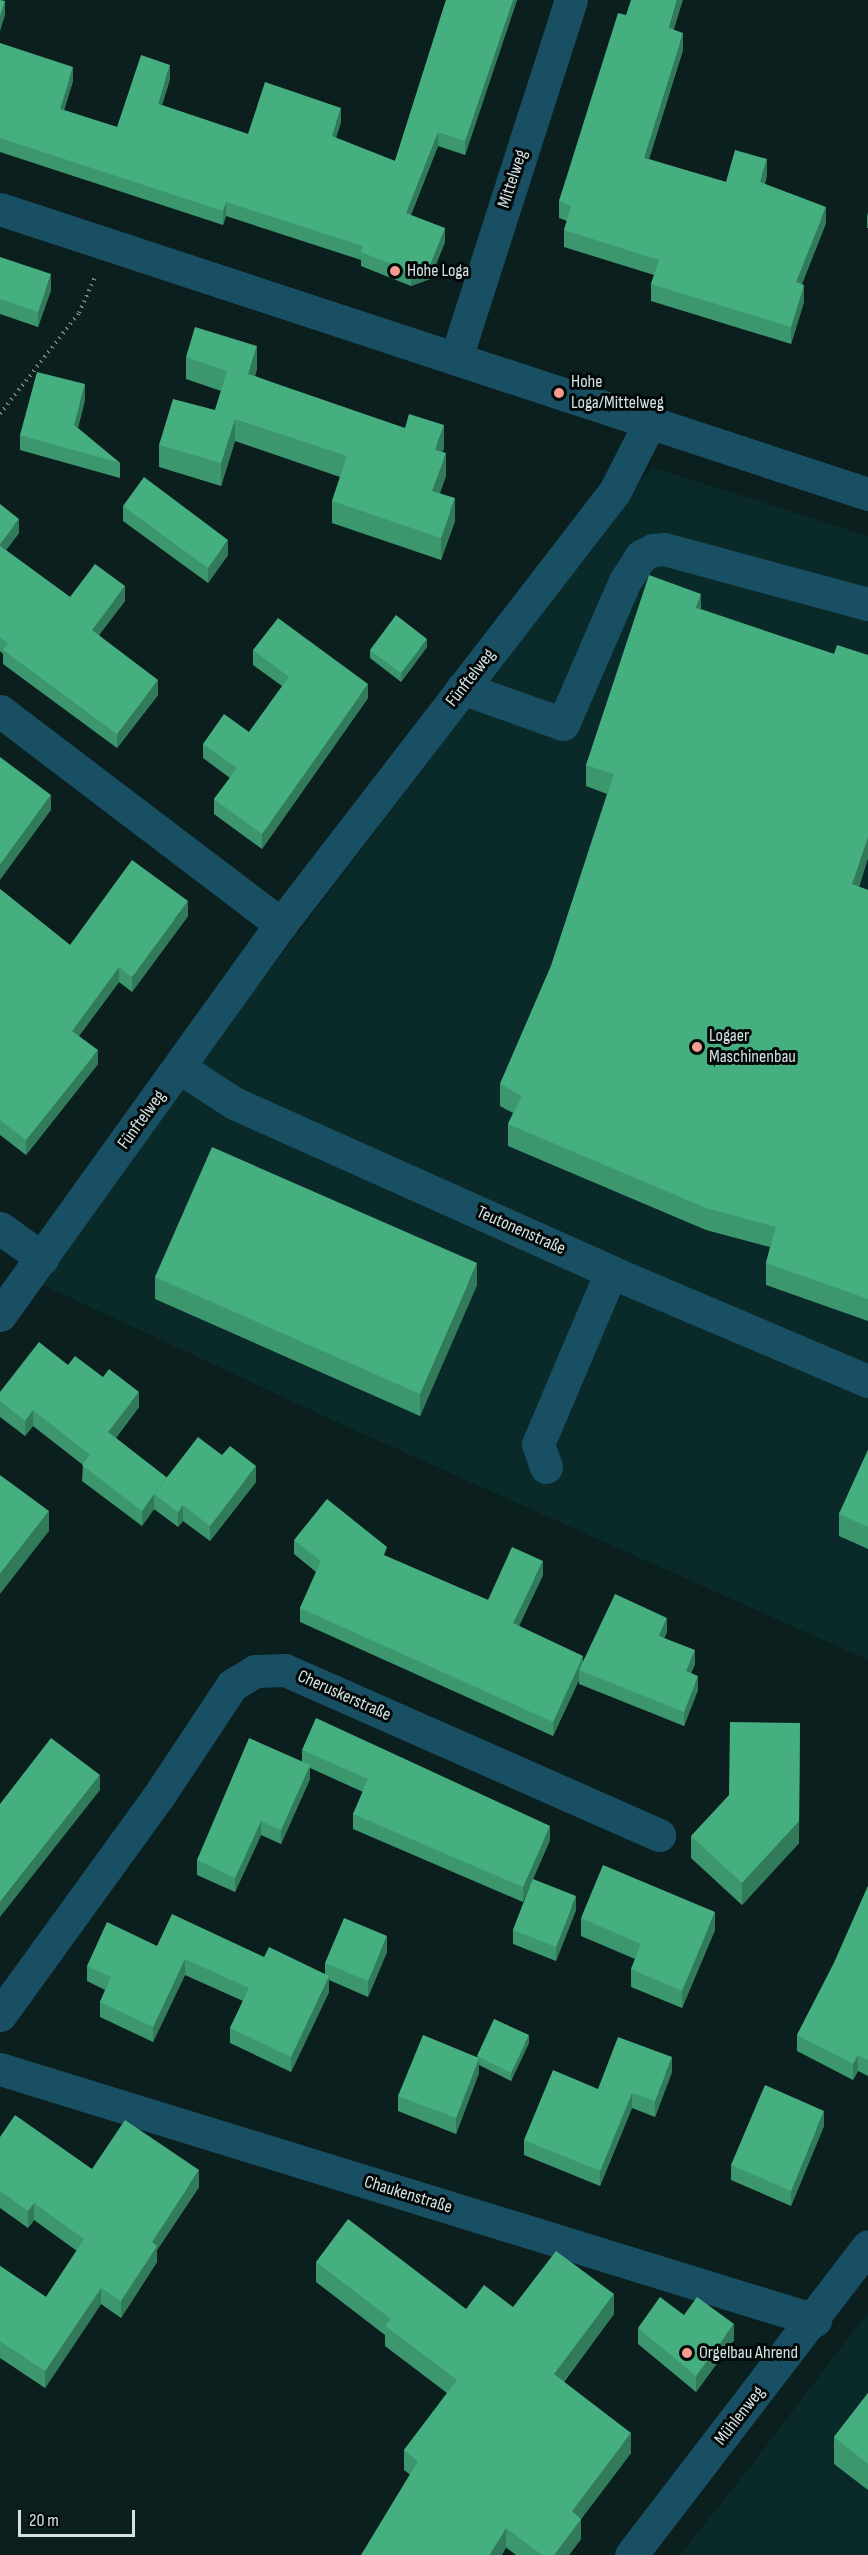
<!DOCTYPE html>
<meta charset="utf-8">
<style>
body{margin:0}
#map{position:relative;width:868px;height:2555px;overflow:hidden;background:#0b1f1e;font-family:"Sofia Sans Condensed",sans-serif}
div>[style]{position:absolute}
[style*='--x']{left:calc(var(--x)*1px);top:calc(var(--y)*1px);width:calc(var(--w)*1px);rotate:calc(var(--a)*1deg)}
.built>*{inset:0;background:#0a2929}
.path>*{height:4px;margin-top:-2px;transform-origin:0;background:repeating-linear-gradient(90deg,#778786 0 1.5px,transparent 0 6px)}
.minor>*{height:33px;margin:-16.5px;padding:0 16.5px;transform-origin:16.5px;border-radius:16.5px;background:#194f63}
.wall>*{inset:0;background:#3c966e}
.shaded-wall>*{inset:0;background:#317a5a}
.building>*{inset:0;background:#46af80}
.dots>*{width:16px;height:16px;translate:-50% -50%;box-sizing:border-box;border:3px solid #020707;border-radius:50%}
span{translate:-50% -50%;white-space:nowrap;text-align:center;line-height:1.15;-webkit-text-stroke:6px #020707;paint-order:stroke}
.street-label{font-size:18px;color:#d6e2e2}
.poi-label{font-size:18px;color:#d6e2e2}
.left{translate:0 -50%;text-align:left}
.scale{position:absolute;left:18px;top:2510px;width:117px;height:27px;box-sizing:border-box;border:3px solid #d6e2e2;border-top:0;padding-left:8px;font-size:18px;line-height:21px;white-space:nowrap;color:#d6e2e2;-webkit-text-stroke:4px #020707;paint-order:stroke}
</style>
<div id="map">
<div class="built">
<i style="clip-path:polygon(652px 467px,868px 536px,868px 1660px,354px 1430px,43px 1285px,225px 1029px)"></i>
<i style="clip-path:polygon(868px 2312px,868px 2555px,680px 2555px,744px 2475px)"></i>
</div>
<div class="path">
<i style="--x:0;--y:414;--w:128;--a:-52"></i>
<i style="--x:79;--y:313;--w:39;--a:-66"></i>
</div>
<div class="minor">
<i style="--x:0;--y:209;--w:914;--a:18.18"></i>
<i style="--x:456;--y:358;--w:376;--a:-72.2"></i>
<i style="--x:462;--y:688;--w:107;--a:19.6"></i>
<i style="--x:563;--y:724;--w:156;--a:-66.6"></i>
<i style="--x:625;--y:581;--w:30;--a:-57"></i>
<i style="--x:641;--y:556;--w:13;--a:-27"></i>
<i style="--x:653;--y:550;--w:11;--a:-5"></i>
<i style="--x:664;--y:549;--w:211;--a:15.1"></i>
<i style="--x:0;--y:711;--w:353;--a:37.2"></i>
<i style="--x:180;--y:1068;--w:64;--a:32.9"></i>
<i style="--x:234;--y:1103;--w:413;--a:24.1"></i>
<i style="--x:611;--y:1272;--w:279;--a:23"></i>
<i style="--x:0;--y:1228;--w:52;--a:35.5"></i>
<i style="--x:0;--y:1315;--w:481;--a:-54.3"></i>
<i style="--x:281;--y:924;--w:547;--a:-52.35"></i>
<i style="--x:615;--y:491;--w:75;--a:-63.1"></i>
<i style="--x:546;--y:1467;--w:24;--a:-109"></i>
<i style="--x:538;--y:1444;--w:187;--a:-67"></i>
<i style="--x:0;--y:2015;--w:269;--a:-54.1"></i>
<i style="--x:158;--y:1797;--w:134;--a:-56.5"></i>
<i style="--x:232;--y:1685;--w:27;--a:-31"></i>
<i style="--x:255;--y:1671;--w:30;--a:-2"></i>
<i style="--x:285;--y:1670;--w:409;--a:23.8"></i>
<i style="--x:0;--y:2069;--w:853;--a:17.12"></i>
<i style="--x:631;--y:2555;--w:389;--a:-52.5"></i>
</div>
<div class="wall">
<i style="clip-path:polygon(446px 0,517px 0,465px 155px,438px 146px,411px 215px,445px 242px,430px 279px,411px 286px,361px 266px,361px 260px,226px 216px,223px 225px,0 152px,0 43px,73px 81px,64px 110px,117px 127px,170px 79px,162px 105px,248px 134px,341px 122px,336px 138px,395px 161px)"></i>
<i style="clip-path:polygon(626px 15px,673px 30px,683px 50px,649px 159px,726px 182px,767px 175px,765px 184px,826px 223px,802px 284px,804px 302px,791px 344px,651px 301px,651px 284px,654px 275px,564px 247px,564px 230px,567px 221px,559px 218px,559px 201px)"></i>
<i style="clip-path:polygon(868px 212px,868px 228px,867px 228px,867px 216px)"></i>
<i style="clip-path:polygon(0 257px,51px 290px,38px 327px,0 314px)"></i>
<i style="clip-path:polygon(186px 357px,257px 369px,255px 376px,444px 448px,442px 452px,446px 476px,440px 493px,455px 521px,441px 560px,332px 523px,332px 501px,340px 477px,235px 441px,221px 486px,159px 467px,159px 445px,215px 410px,221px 391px,186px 379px)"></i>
<i style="clip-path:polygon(85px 400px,78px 428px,120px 463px,120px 478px,20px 450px,20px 435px)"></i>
<i style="clip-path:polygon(0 504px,19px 533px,6px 550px,70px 597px,125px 601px,99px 635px,158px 695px,117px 748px,3px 664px,3px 654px,0 651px)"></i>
<i style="clip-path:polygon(123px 506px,228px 555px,208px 583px,123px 521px)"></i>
<i style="clip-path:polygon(701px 609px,834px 654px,868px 655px,868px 858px,859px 887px,868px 890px,868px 1321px,766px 1285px,766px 1263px,770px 1247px,706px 1230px,508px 1146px,508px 1124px,513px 1113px,500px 1106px,500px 1084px,551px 966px,607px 794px,586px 786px,586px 765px)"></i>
<i style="clip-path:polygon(427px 647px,401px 682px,370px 658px,370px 650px)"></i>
<i style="clip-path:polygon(253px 650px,368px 698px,262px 849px,214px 814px,214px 799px,230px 778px,203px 758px,203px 744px,249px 732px,282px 686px,253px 665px)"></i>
<i style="clip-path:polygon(0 889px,70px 945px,188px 916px,132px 992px,119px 982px,79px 1036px,98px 1064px,26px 1155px,0 1135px)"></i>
<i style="clip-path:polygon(155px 1277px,477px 1285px,420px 1416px,155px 1299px)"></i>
<i style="clip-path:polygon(68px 1365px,139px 1407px,116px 1438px,166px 1477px,256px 1482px,210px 1541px,183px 1521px,178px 1527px,154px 1509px,142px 1526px,82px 1481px,83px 1465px,33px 1426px,25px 1436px,0 1417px,0 1392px)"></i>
<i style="clip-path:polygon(868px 1450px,868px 1549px,839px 1536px,839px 1514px)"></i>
<i style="clip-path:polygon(294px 1540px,387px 1557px,488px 1600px,543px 1575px,519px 1626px,583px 1661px,667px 1632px,664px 1638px,695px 1664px,691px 1673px,698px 1690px,684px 1726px,579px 1684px,579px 1680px,553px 1736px,300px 1622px,300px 1608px,316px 1572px,294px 1554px)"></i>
<i style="clip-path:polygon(302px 1750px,550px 1840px,533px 1879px,576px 1910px,556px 1961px,513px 1944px,513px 1930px,531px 1883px,523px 1902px,353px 1829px,353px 1814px,363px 1792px,310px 1768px,310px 1779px,281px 1844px,261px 1835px,235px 1892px,197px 1875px,197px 1860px,302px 1761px)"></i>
<i style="clip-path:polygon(691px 1836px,799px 1843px,742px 1905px,691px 1858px)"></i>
<i style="clip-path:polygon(868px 1886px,868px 2076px,858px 2071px,853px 2080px,797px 2051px,797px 2035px,834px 1963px)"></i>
<i style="clip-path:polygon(581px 1918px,715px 1930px,682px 2008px,631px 1987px,631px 1969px,635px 1959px,581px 1936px)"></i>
<i style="clip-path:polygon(157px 1946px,264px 1957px,325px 1974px,325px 1963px,387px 1952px,368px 1997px,329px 1980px,329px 1992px,291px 2072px,230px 2043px,230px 2028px,243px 2001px,185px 1975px,153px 2042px,100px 2017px,100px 2002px,105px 1990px,87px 1981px,87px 1966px)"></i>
<i style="clip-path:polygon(529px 2043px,511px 2081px,479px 2065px,479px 2073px,456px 2134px,398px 2111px,398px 2096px,477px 2057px)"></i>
<i style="clip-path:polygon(672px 2072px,655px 2117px,632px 2108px,600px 2186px,524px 2155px,524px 2140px,598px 2089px)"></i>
<i style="clip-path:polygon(824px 2126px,791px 2206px,731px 2180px,731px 2165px)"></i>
<i style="clip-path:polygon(0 2137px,92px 2169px,199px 2187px,157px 2250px,157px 2262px,121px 2318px,101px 2304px,45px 2388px,0 2358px,0 2266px,46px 2297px,77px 2251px,34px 2220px,28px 2228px,0 2208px)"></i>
<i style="clip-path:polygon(316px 2262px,466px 2309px,513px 2307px,614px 2314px,564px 2382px,631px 2453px,581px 2519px,581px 2539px,569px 2555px,516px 2555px,404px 2470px,404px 2450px,447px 2393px,385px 2346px,385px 2335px,316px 2282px)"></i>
<i style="clip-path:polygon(684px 2315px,734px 2340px,696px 2392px,638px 2344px,638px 2328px)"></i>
<i style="clip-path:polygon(868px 2393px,868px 2490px,834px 2464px,834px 2437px)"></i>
</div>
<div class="shaded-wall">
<i style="clip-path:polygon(513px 0,517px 0,465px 155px,465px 141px)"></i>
<i style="clip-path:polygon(677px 0,683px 0,669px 45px,669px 28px)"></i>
<i style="clip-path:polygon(5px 1px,5px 15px,0 31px,0 17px)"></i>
<i style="clip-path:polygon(683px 33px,683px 50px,644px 175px,644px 158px)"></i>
<i style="clip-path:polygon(170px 65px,170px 79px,158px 118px,158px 104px)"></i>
<i style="clip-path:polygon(73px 67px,73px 81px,60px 123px,60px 109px)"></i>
<i style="clip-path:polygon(341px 108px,341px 122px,332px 150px,332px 136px)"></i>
<i style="clip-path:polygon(438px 132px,438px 146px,406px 227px,406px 213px)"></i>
<i style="clip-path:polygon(767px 159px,767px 175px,760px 199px,760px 182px)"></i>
<i style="clip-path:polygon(226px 202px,226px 216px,223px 225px,223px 211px)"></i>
<i style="clip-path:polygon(826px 207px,826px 223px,796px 299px,796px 282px)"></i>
<i style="clip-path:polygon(445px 228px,445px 242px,430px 279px,411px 286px,411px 272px)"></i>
<i style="clip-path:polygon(51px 274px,51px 290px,38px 327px,38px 312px)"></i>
<i style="clip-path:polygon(804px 285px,804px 302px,791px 344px,791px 327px)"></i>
<i style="clip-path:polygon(257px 346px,257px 369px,248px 396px,248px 374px)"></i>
<i style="clip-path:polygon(85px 384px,85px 400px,74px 441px,74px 425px)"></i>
<i style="clip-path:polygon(235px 419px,235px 441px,221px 486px,221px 463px)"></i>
<i style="clip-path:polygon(444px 425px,444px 448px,435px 473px,435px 450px)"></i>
<i style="clip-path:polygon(446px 453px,446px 476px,432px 513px,432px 491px)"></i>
<i style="clip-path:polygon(455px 498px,455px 521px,441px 560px,441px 538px)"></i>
<i style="clip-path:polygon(19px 519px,19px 533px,0 558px,0 544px)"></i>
<i style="clip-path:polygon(228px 540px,228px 555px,208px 583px,208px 568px)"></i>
<i style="clip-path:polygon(125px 586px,125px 601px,92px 644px,92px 630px)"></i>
<i style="clip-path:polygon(701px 594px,701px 615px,696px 608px)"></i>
<i style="clip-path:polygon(427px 639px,427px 647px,401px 682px,401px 673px)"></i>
<i style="clip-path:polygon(158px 680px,158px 695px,117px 748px,117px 734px)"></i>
<i style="clip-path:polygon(368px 684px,368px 698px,262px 849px,262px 834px)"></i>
<i style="clip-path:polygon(51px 795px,51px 810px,0 880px,0 865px)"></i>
<i style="clip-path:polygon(868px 837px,868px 858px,852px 906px,852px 884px)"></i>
<i style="clip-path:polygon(188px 901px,188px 916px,132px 992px,132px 977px)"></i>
<i style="clip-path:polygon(119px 967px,119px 982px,72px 1045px,72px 1031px)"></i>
<i style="clip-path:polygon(98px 1050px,98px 1064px,26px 1155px,26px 1140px)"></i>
<i style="clip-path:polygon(477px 1263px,477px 1285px,420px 1416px,420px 1394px)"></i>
<i style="clip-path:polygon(139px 1392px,139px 1407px,108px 1448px,108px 1432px)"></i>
<i style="clip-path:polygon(33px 1410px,33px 1426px,25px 1436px,25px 1421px)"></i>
<i style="clip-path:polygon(256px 1466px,256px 1482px,210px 1541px,210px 1526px)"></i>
<i style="clip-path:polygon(166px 1477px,154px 1494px,154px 1509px,142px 1526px,142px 1511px)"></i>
<i style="clip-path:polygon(183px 1505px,183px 1521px,178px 1527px,178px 1512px)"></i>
<i style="clip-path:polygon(49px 1511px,49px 1531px,0 1594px,0 1574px)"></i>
<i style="clip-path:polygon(543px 1561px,543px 1575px,513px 1638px,513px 1623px)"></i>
<i style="clip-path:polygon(667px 1618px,667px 1632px,659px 1650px,659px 1636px)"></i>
<i style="clip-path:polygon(695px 1650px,695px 1664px,686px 1685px,686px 1671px)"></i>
<i style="clip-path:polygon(583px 1656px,583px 1671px,579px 1670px,579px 1680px,553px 1736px,553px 1722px)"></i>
<i style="clip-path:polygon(698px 1676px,698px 1690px,684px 1726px,684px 1712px)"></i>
<i style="clip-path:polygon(800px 1723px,799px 1843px,742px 1905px,742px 1883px)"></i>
<i style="clip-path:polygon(310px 1765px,310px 1779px,281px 1844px,281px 1830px)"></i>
<i style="clip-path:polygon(100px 1775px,100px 1790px,0 1917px,0 1902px)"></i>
<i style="clip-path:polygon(261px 1821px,261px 1835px,235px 1892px,235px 1878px)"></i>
<i style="clip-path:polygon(550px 1826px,550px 1840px,523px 1902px,523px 1887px)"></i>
<i style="clip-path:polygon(576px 1896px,576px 1910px,556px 1961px,556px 1947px)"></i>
<i style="clip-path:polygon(715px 1912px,715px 1930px,682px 2008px,682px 1991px)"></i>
<i style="clip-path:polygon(387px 1936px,387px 1952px,368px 1997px,368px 1981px)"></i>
<i style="clip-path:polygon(185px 1959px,185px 1975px,153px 2042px,153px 2027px)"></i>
<i style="clip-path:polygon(329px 1976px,329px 1992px,291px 2072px,291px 2057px)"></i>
<i style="clip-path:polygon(529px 2035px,529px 2043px,511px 2081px,511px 2073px)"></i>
<i style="clip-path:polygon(858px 2055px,858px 2071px,853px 2080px,853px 2064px)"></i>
<i style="clip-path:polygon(672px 2057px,672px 2072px,655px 2117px,655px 2101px)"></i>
<i style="clip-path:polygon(479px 2058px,479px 2073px,456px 2134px,456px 2118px)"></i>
<i style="clip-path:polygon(632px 2093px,632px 2108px,600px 2186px,600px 2171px)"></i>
<i style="clip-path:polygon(824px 2111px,824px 2126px,791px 2206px,791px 2191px)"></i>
<i style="clip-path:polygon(199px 2170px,199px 2187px,157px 2250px,157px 2262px,121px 2318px,121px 2301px,152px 2242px)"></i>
<i style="clip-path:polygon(34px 2203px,34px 2220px,28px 2228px,28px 2211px)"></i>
<i style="clip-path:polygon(101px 2288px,101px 2304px,45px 2388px,45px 2371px)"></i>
<i style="clip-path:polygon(614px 2294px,614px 2314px,554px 2394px,554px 2374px)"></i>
<i style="clip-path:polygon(734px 2324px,734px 2340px,696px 2392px,696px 2376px)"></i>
<i style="clip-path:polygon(631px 2433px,631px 2453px,572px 2531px,572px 2511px)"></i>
<i style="clip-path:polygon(581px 2519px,581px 2539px,569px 2555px,554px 2555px)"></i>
<i style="clip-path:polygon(506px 2528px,506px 2548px,502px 2555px,490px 2555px)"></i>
</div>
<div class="building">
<i style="clip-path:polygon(0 0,5px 1px,0 17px)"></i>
<i style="clip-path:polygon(446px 0,513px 0,465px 141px,438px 132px,406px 213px,445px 228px,430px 265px,411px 272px,361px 252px,363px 246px,226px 202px,223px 211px,0 138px,0 43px,73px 67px,60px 109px,117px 127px,141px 55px,170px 65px,158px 104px,248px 134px,265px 82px,341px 108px,332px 136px,395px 161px)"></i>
<i style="clip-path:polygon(631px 0,677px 0,669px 28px,683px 33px,644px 158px,726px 182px,735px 150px,767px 159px,760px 182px,826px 207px,796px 282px,804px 285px,791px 327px,651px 284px,659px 260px,564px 230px,571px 206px,559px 201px,618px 13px,626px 15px)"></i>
<i style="clip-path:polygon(0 257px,51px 274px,38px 312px,0 299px)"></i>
<i style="clip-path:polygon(195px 327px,257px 346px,248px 374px,405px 428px,409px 414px,444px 425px,435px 450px,446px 453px,432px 491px,455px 498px,441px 538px,332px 501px,347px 456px,235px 419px,221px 463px,159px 445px,173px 399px,215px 410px,227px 371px,186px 357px)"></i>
<i style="clip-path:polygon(37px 372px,85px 384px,74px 425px,120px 463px,20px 435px)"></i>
<i style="clip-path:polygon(144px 477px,228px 540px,208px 568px,123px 506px)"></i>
<i style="clip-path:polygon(0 504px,19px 519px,0 544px)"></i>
<i style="clip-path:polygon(0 546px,70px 597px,95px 564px,125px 586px,92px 630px,158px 680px,117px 734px,3px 650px,8px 643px,0 637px)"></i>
<i style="clip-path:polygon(649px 575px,701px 594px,696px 608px,834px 654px,837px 645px,868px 655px,868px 837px,852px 884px,868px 890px,868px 1299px,766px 1263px,776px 1227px,706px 1208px,508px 1124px,522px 1096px,500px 1084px,551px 966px,614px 774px,586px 765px)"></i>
<i style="clip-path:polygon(396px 615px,427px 639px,401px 673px,370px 650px)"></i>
<i style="clip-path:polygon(278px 618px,368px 684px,262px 834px,214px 799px,237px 768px,203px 744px,224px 714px,249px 732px,289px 677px,253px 650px)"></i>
<i style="clip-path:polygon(0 757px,51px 795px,0 865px)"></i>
<i style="clip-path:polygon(132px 860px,188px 901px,132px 977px,119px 967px,72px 1031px,98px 1050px,26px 1140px,0 1120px,0 889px,70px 945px)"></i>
<i style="clip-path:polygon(212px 1147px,477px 1263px,420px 1394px,155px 1277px)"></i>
<i style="clip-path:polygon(39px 1342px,68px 1365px,75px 1356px,103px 1377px,109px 1369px,139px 1392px,108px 1432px,166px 1477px,142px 1511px,82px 1465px,90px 1455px,33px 1410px,25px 1421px,0 1401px,0 1392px)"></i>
<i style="clip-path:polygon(198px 1437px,222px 1455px,230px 1446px,256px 1466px,210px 1526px,183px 1505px,178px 1512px,154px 1494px)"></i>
<i style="clip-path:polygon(868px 1450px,868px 1527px,839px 1514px)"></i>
<i style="clip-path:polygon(0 1475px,49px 1511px,0 1574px)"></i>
<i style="clip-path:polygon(327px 1499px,387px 1547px,384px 1555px,488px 1600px,512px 1547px,543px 1561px,513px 1623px,583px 1656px,553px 1722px,300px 1608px,321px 1561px,294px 1540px)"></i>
<i style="clip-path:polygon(615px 1594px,667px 1618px,659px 1636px,695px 1650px,686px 1671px,698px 1676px,684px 1712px,579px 1670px)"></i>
<i style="clip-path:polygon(316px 1718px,550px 1826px,523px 1887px,353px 1814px,368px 1779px,302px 1750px)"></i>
<i style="clip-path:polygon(730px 1722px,800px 1723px,799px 1821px,742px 1883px,691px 1836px,729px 1795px)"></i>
<i style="clip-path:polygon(51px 1738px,100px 1775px,0 1902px,0 1804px)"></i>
<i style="clip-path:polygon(249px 1738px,310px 1765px,281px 1830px,261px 1821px,235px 1878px,197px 1860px)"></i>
<i style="clip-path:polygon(603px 1865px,715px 1912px,682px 1991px,631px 1969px,641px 1944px,581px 1918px)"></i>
<i style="clip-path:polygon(533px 1879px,576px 1896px,556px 1947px,513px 1930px)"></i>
<i style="clip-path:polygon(868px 1886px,868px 2060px,858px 2055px,853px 2064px,797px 2035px,834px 1963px)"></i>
<i style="clip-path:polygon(172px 1914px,264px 1957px,269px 1947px,329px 1976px,291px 2057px,230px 2028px,249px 1988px,185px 1959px,153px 2027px,100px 2002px,111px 1977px,87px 1966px,107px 1922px,157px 1946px)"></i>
<i style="clip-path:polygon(344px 1918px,387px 1936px,368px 1981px,325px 1963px)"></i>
<i style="clip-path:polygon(494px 2019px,529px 2035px,511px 2073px,477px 2056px)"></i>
<i style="clip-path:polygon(423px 2035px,479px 2058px,456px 2118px,398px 2096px)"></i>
<i style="clip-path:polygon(618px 2037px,672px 2057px,655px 2101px,632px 2093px,600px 2171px,524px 2140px,553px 2070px,598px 2089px)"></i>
<i style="clip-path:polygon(765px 2085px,824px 2111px,791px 2191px,731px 2165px)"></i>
<i style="clip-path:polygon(15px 2115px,92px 2169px,125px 2120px,199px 2170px,152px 2242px,157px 2246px,121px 2301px,101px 2288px,45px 2371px,0 2341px,0 2266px,46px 2297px,84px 2239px,34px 2203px,28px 2211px,0 2191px,0 2137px)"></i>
<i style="clip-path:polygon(348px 2219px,466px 2309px,484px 2285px,513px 2307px,556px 2251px,614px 2294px,554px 2374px,631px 2433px,572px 2511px,581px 2519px,554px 2555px,542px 2555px,506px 2528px,490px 2555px,361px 2555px,418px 2461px,404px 2450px,457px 2380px,385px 2326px,391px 2319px,316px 2262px)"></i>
<i style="clip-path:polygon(660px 2297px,684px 2315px,697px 2297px,734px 2324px,696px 2376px,638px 2328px)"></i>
<i style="clip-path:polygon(868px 2393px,868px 2464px,834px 2437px)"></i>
</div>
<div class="dots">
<i style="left:395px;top:271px;background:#f59c91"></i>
<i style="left:559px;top:393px;background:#f59c91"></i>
<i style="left:697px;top:1047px;background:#f59c91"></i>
<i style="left:687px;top:2353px;background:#f59c91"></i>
</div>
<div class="street-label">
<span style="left:513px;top:179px;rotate:-72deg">Mittelweg</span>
<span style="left:471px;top:678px;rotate:-52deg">Fünftelweg</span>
<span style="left:142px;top:1120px;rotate:-54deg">Fünftelweg</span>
<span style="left:521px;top:1231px;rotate:24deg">Teutonenstraße</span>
<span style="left:344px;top:1696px;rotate:24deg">Cheruskerstraße</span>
<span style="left:408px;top:2195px;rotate:17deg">Chaukenstraße</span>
<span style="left:740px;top:2416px;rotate:-52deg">Mühlenweg</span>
</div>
<div class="poi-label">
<span class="left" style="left:407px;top:271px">Hohe Loga</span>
<span class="left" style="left:571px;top:393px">Hohe<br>Loga/Mittelweg</span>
<span class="left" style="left:709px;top:1047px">Logaer<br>Maschinenbau</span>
<span class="left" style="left:699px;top:2353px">Orgelbau Ahrend</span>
</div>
<div class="scale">20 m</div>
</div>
